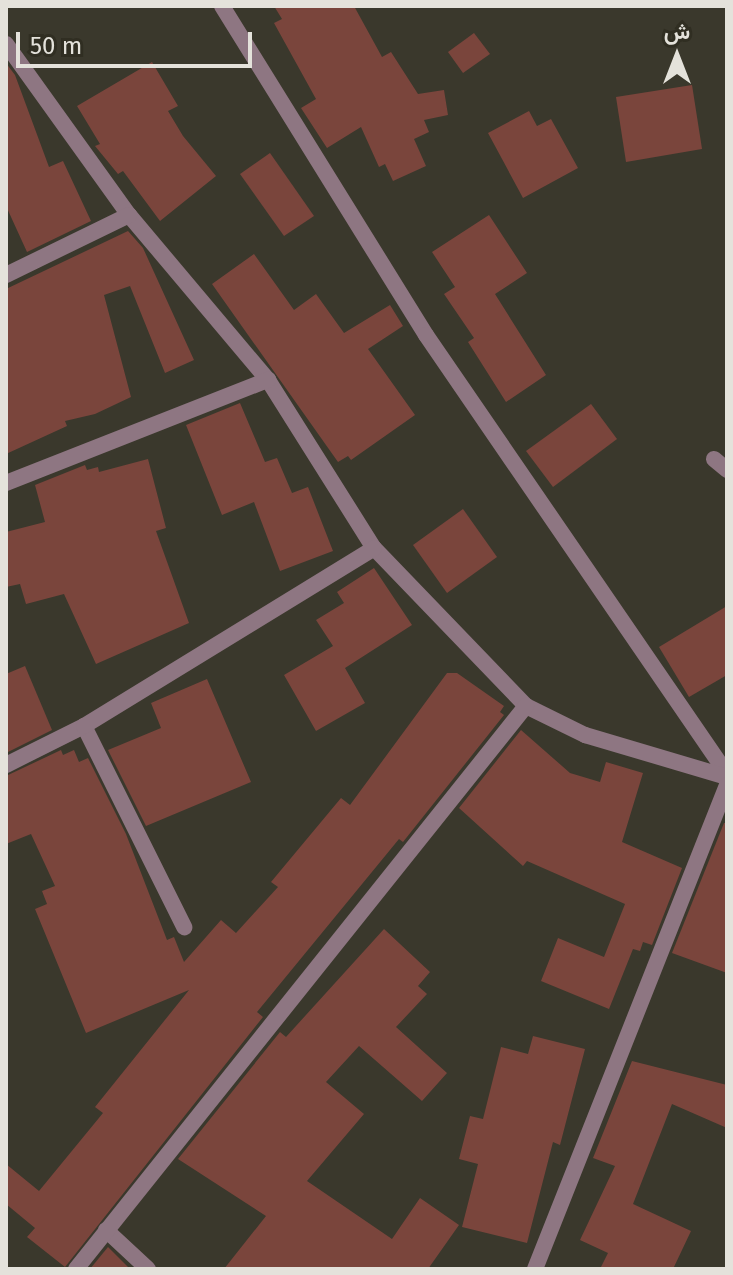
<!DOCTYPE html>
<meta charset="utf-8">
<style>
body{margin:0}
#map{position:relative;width:733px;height:1275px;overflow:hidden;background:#3a382c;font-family:"Fira Sans",Vazirmatn,sans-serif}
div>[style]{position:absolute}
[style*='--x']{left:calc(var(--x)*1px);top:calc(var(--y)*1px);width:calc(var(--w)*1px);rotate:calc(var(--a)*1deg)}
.building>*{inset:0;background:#7a453c}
.street>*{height:16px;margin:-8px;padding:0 8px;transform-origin:8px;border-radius:8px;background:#8e7682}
span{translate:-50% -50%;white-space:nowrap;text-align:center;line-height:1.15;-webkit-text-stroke:6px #302e22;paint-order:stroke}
.frame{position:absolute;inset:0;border:8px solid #e4e2db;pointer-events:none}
.north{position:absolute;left:637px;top:16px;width:80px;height:80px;-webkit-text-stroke:6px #302e22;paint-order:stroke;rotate:0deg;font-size:22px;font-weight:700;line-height:32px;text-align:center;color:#e4e2db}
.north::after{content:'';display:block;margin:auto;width:28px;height:36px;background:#e4e2db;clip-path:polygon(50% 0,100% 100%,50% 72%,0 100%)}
.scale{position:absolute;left:16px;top:32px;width:236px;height:36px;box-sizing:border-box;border:4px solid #e4e2db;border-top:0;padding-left:10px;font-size:24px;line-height:28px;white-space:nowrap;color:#e4e2db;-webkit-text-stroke:6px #302e22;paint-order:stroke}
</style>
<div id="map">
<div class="building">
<i style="clip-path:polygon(274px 6px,354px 6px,382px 57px,391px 52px,418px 94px,444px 90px,448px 115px,424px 120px,429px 132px,414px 139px,426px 166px,393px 181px,385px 164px,379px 167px,361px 127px,327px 148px,301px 108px,316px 99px,274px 23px,282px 19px)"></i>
<i style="clip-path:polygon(474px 33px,490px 54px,463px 73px,448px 52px)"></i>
<i style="clip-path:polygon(152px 62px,178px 106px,168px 111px,183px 136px,216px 176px,160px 221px,123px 171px,118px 174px,95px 146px,100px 144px,77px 106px)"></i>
<i style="clip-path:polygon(6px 63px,15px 75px,49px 167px,63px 161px,91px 221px,27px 252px,6px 206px)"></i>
<i style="clip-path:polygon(692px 85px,702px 149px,626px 162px,616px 97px)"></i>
<i style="clip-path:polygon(529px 111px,537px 126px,551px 119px,578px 168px,523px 198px,488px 133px)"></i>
<i style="clip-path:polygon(270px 153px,314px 216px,284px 236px,240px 174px)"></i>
<i style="clip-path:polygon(489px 215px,527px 273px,495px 294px,546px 375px,506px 402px,468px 342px,474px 338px,444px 294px,455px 287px,432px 252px)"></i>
<i style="clip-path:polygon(128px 231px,143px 248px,194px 360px,165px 373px,130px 286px,104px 295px,131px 397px,95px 414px,65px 421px,67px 426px,6px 454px,6px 289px)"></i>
<i style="clip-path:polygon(254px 254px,294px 310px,316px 294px,344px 333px,390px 305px,403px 326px,368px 349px,415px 415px,351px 460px,348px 456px,338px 462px,212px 284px)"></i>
<i style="clip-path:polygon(240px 403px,265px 462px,277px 458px,292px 493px,308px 487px,333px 551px,280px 571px,254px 502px,222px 515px,186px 425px)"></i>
<i style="clip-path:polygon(591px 404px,617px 439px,553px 487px,526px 451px)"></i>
<i style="clip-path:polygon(148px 459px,166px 528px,156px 531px,189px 623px,96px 664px,64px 594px,26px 604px,20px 584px,6px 587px,6px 532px,45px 522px,35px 485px,85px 465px,87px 470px,98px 467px,99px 472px)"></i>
<i style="clip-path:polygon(463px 509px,497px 557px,447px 593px,413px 545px)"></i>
<i style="clip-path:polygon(374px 568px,412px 625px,345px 668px,365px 703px,316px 731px,284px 675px,333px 646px,316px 620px,344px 603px,337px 592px)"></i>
<i style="clip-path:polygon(727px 606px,727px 675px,689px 697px,659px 647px)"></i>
<i style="clip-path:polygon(25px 666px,52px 730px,6px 753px,6px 674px)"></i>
<i style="clip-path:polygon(447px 673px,457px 673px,504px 706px,500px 712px,504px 715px,403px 842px,399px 839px,257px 1012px,263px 1017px,65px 1267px,27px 1237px,35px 1228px,6px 1204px,6px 1164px,39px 1191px,103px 1113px,95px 1107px,189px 990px,86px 1033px,35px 909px,47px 904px,42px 891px,55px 886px,31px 834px,6px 844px,6px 776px,61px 750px,63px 755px,74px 750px,79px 762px,88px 758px,126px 834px,167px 940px,174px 937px,184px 962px,221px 920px,236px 933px,278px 887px,271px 882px,341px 798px,350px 805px)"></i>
<i style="clip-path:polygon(207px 679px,251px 782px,146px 826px,108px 750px,161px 728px,151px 703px)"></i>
<i style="clip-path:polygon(521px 730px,570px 773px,600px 782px,606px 762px,643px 773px,622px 842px,682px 868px,652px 945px,643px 942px,640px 951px,633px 949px,609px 1009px,541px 981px,558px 938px,604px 957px,625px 904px,527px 861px,523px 866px,459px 808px)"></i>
<i style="clip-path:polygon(724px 823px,727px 823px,727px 973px,672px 953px)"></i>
<i style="clip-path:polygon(384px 929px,430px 972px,418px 986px,427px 994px,396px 1027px,447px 1073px,422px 1101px,359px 1046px,326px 1082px,364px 1114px,307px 1181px,392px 1239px,420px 1198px,459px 1225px,428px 1269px,224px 1269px,266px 1216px,178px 1159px,280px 1032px,286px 1037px)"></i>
<i style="clip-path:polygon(533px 1036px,585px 1049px,560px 1145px,553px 1142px,527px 1243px,462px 1227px,478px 1164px,459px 1159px,470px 1116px,483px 1119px,501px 1047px,528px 1054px)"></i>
<i style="clip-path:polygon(632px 1061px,727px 1085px,727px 1128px,672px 1104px,633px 1204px,691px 1231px,673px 1269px,600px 1269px,608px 1253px,580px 1240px,615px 1166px,593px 1158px)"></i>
<i style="clip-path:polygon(108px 1247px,130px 1269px,90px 1269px)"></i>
</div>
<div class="street">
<i style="--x:222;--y:6;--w:387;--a:58.2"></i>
<i style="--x:426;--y:335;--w:532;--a:55.56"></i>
<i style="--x:6;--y:44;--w:211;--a:54.3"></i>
<i style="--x:129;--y:215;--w:216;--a:49.9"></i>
<i style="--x:268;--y:380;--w:199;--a:57.8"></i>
<i style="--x:374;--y:548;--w:219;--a:46.1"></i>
<i style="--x:526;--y:706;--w:66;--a:26.2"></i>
<i style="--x:585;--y:735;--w:148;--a:16.5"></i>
<i style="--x:6;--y:275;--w:137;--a:-26"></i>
<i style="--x:714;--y:459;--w:17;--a:40"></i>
<i style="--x:6;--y:483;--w:282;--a:-21.5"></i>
<i style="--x:84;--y:726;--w:225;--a:63.5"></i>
<i style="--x:6;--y:765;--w:87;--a:-26.6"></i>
<i style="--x:84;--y:726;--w:340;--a:-31.5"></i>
<i style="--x:106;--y:1230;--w:57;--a:42.9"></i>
<i style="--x:76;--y:1269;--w:721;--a:-51.37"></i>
<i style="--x:535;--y:1269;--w:521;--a:-68.36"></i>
</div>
<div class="frame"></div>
<div class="north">ش</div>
<div class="scale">50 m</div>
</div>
